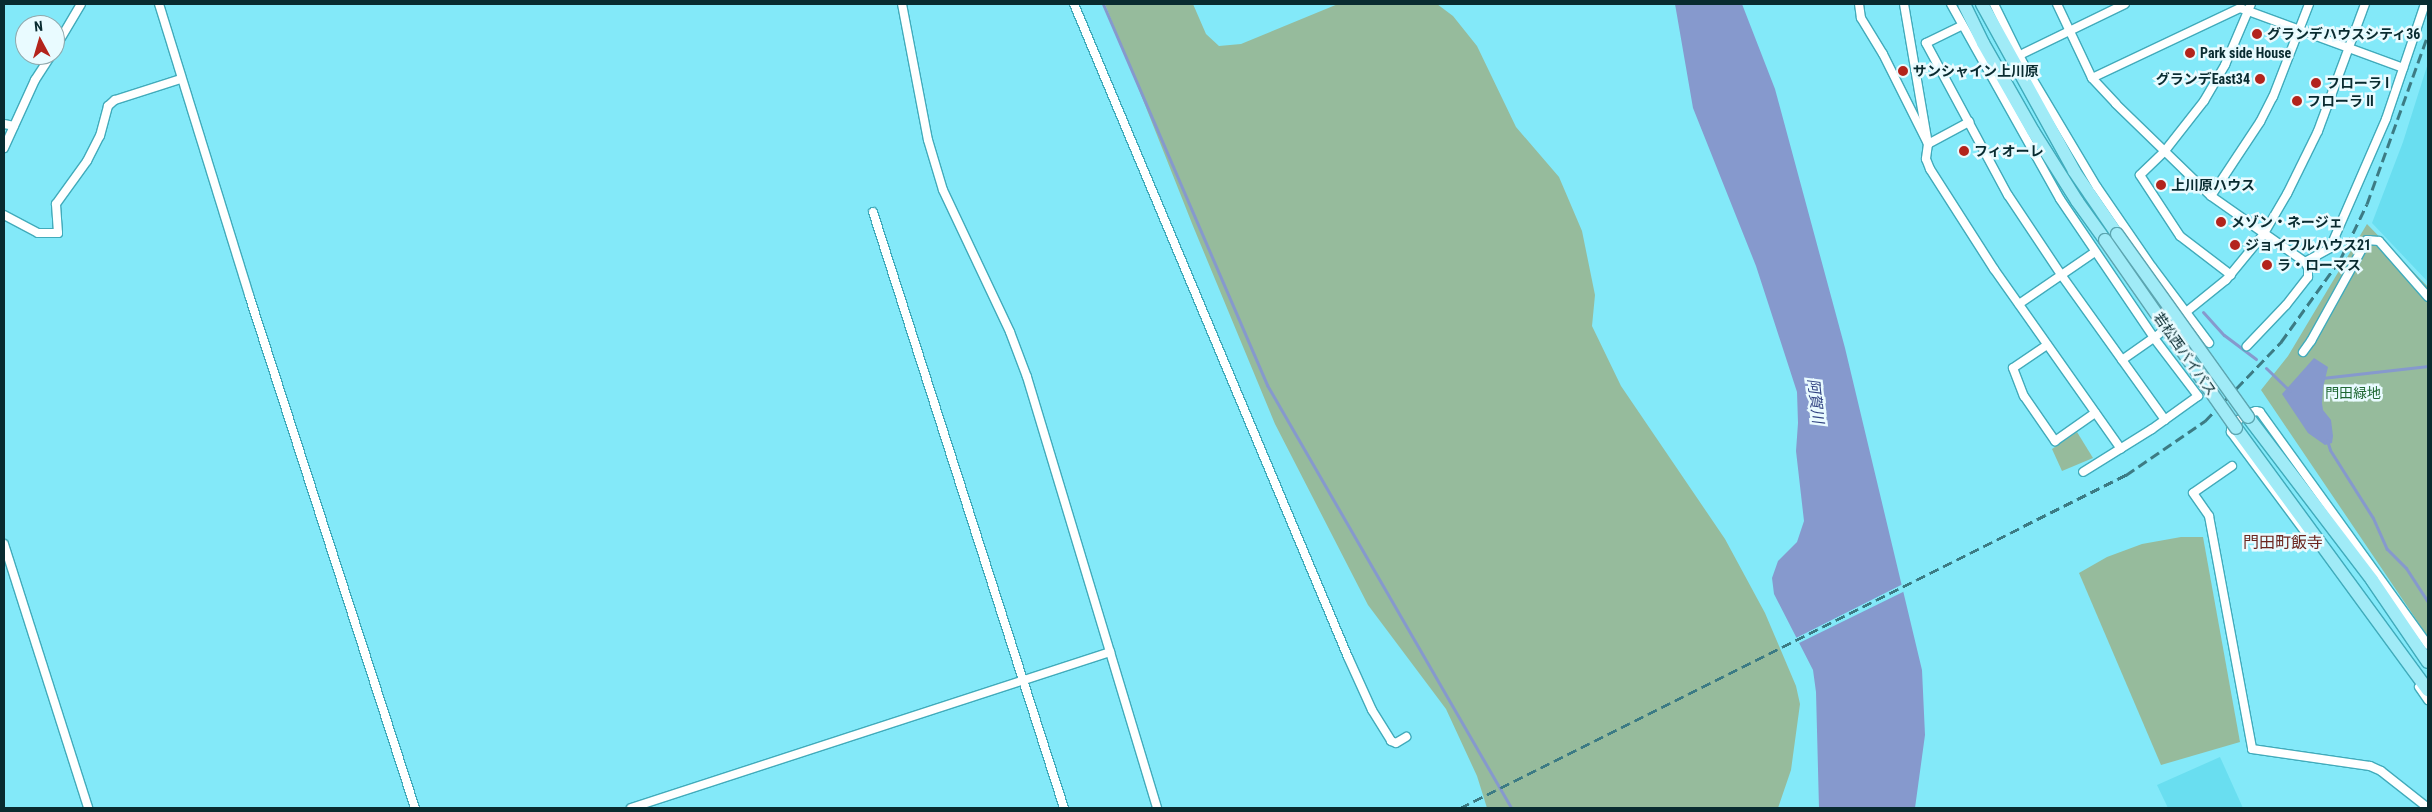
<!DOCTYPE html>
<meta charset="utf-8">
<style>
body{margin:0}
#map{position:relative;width:2432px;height:812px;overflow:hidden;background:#83e9f9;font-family:"Roboto Condensed","Noto Sans JP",sans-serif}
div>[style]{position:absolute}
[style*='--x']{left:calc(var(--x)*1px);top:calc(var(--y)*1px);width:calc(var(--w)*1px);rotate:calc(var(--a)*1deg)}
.built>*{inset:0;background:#69def0}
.green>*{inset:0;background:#96bb9c}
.water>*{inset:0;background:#8699cd}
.pier>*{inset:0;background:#83e9f9}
.stream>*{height:3px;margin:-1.5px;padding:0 1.5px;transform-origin:1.5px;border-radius:1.5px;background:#8699cd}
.roads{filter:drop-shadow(1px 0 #41abbb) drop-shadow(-1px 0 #41abbb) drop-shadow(0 1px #41abbb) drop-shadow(0 -1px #41abbb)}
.minor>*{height:8px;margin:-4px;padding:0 4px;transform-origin:4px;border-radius:4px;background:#fff}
.trunk>*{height:12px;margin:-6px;padding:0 6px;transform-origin:6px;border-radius:6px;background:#a0ebf7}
.rail>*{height:3px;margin-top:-1.5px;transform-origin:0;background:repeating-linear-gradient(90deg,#3c7b84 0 10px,transparent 0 15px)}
.bridges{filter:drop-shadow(1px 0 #5ca5b0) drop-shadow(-1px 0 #5ca5b0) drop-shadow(0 1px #5ca5b0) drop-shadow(0 -1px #5ca5b0)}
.trunk-bridge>*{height:12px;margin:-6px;padding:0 6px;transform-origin:6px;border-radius:6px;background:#a0ebf7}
.dots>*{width:14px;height:14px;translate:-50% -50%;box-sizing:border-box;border:2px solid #e9fbff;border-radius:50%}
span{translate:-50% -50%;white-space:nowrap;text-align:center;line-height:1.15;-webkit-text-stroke:5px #e9fbff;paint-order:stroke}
.poi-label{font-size:14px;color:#092b30;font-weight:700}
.left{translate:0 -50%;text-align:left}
.right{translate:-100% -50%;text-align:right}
.street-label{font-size:14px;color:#092b30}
.park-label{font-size:14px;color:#1f6833}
.water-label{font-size:15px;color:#2f4181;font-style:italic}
.quarter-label{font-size:16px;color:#6c2720}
.frame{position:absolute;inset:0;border:5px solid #092b30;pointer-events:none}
.north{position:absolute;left:15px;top:15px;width:50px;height:50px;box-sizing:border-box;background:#e9fbff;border:1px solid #8fa8ac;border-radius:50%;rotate:354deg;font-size:14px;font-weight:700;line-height:20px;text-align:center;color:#092b30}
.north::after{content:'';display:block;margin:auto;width:18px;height:22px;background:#b3241c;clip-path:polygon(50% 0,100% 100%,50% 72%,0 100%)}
</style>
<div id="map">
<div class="built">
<i style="clip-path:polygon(2428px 63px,2428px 282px,2372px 223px,2403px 142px)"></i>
<i style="clip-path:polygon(2220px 757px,2243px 808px,2168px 808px,2157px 785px)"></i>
</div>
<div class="green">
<i style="clip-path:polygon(1105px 4px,1193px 4px,1206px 34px,1219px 46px,1241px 44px,1338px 4px,1437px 4px,1453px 16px,1477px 46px,1516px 127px,1559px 177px,1582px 231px,1595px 295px,1592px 326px,1621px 386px,1725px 539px,1765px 613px,1796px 686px,1800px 704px,1791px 770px,1778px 808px,1487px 808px,1477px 776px,1446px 709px,1368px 605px,1275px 424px,1193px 226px)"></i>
<i style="clip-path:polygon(2367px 224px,2428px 287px,2428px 637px,2261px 390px,2288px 356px)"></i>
<i style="clip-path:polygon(2077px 432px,2093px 458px,2062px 471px,2052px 449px)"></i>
<i style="clip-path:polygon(2181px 537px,2203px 537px,2240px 742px,2161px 765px,2079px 573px,2107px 557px,2142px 544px)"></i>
</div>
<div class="water">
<i style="clip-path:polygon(1675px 4px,1742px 4px,1775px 89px,1845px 348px,1922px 670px,1925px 735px,1915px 808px,1819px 808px,1816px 692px,1813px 670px,1774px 594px,1772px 578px,1778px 561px,1797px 542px,1804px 521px,1796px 451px,1798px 423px,1797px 392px,1756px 266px,1693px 108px)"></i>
<i style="clip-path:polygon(2314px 358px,2328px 367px,2323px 388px,2322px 403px,2323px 410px,2331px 420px,2333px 436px,2332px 443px,2325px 445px,2308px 433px,2282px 394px)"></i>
</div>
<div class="pier">
<i style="clip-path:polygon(1903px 584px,1905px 591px,1797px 644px,1794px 639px)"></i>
</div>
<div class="stream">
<i style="--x:1103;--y:4;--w:415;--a:66.7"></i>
<i style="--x:1267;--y:385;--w:488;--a:60"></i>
<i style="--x:2203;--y:312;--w:31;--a:48"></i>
<i style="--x:2224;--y:335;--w:40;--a:37"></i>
<i style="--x:2266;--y:368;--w:33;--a:44"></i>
<i style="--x:2322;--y:378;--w:107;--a:-6.5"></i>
<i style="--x:2327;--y:440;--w:10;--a:73"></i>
<i style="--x:2330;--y:450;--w:80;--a:57.7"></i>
<i style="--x:2373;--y:518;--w:34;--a:66"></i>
<i style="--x:2387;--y:549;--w:27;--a:45"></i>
<i style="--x:2406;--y:568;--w:40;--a:57.1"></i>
</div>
<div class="roads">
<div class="minor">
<i style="--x:159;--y:4;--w:305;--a:72.8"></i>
<i style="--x:249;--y:295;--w:539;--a:72.07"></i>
<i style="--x:902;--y:4;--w:138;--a:79.2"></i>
<i style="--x:928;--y:140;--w:52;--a:73.3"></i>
<i style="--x:943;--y:190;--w:157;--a:64.7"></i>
<i style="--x:1010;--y:332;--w:48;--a:69.3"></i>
<i style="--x:1027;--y:377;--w:450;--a:73.2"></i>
<i style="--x:1074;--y:4;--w:708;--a:67.24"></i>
<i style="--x:1348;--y:657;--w:58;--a:65.6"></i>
<i style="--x:1372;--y:710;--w:36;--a:58"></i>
<i style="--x:1391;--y:741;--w:5;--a:22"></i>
<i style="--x:1396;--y:743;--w:12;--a:-31"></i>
<i style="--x:1859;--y:4;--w:14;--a:82"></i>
<i style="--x:1861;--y:18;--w:42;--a:58.6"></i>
<i style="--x:1883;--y:54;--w:101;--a:63.4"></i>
<i style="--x:1928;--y:144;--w:47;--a:-28.2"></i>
<i style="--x:1904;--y:4;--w:142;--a:80.3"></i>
<i style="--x:1928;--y:144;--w:15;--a:98"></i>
<i style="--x:1926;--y:159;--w:11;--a:68"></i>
<i style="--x:1930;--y:169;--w:119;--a:57.4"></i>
<i style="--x:1994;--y:269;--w:220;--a:54.8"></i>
<i style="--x:1951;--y:4;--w:223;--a:60.8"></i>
<i style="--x:2060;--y:199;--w:168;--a:55.9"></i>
<i style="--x:2154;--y:338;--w:73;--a:52.8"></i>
<i style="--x:2198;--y:396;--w:57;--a:144.3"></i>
<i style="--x:2152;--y:429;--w:81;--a:148.1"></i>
<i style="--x:1994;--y:4;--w:66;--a:63.8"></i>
<i style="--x:2023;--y:63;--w:144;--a:59.2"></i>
<i style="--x:2097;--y:187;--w:97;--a:55.5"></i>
<i style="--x:2152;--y:267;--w:95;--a:53.1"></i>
<i style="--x:2057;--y:4;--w:82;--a:64.7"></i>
<i style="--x:2092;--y:78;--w:35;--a:47"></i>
<i style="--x:2116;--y:104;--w:132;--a:44.1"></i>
<i style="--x:2211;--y:196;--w:115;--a:35.1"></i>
<i style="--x:2305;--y:262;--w:7;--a:63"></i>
<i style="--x:2308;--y:268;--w:9;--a:90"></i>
<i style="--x:2308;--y:277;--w:36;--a:128"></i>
<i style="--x:2286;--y:305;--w:57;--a:133.6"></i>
<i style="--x:1961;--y:26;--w:39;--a:154"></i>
<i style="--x:1926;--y:43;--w:173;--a:61.7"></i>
<i style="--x:2008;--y:195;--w:97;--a:56.3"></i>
<i style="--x:2062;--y:276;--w:177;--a:54.4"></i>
<i style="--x:55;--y:48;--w:51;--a:-59.4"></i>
<i style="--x:2024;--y:53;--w:112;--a:-25.9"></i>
<i style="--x:2092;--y:78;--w:164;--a:-25.3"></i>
<i style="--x:2240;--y:8;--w:174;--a:20.2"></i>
<i style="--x:4;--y:124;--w:10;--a:11"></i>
<i style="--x:4;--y:148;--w:75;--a:-65.5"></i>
<i style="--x:35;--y:80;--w:30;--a:-57"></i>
<i style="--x:2211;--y:196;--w:89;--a:-56.5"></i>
<i style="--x:2260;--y:122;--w:28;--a:-63"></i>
<i style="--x:2273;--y:97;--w:100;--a:-68.8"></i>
<i style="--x:873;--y:212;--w:626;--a:72.23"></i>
<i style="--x:4;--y:215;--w:38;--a:28"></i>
<i style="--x:38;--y:233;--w:20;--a:0"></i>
<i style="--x:58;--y:233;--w:29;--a:-94"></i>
<i style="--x:56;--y:204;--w:53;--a:-54.2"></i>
<i style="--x:87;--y:161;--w:28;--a:-63"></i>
<i style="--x:100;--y:136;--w:31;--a:-75"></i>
<i style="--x:108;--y:106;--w:9;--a:-41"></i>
<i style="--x:115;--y:100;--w:69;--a:-17.7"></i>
<i style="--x:2305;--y:262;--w:29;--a:-29"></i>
<i style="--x:2330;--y:248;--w:141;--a:-66.5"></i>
<i style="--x:2386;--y:119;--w:121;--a:-71.3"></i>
<i style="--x:2231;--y:275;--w:64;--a:-142.6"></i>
<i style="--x:2180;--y:236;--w:73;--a:-123.3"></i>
<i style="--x:2140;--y:175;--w:33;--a:-44"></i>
<i style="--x:2164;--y:152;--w:65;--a:-51.9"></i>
<i style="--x:2204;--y:101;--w:42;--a:-59.7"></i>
<i style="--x:2225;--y:65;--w:66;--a:-66.9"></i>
<i style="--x:2019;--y:304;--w:92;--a:-34.4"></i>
<i style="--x:2047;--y:345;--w:41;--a:145.9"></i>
<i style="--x:2013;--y:368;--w:30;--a:69"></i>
<i style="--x:2024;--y:396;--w:55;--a:55.4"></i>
<i style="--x:2055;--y:441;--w:49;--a:-35"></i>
<i style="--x:2303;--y:352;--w:14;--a:-54"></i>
<i style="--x:2311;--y:341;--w:115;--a:-61"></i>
<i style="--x:2367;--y:240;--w:12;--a:5"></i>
<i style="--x:2379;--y:241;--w:74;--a:48.8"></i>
<i style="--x:2122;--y:360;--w:39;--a:-35"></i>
<i style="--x:2154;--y:338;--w:92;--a:-38.9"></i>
<i style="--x:2226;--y:280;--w:58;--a:-50.6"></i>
<i style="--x:2263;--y:235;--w:48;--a:-59.7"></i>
<i style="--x:2287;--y:194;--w:70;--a:-63.8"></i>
<i style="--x:2318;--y:131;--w:135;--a:-69.7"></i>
<i style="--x:2232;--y:466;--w:47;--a:145.3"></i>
<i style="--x:2193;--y:493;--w:28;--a:55"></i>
<i style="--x:2209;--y:516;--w:237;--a:79.5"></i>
<i style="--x:2252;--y:749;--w:119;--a:8.2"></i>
<i style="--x:2370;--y:766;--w:12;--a:24"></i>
<i style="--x:2381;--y:771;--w:60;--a:38.2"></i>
<i style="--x:2306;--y:533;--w:126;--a:-126.6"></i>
<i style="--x:2231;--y:432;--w:7;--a:-90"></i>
<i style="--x:2231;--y:425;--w:22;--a:-34"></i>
<i style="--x:2249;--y:413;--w:7;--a:-16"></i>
<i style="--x:2256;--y:411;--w:4;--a:14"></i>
<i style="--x:2260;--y:412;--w:287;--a:54.2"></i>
<i style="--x:4;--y:544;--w:277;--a:72.3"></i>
<i style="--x:2419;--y:687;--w:16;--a:55"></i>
<i style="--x:631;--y:808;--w:504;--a:-18.04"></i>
</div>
<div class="trunk">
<i style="--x:1964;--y:4;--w:43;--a:64"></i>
<i style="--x:1983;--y:43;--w:101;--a:60.4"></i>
<i style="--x:2033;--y:131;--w:83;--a:57.8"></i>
<i style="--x:2077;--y:201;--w:48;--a:54.3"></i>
<i style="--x:1982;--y:4;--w:191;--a:61.1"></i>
<i style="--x:2074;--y:171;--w:76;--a:55.7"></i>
<i style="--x:2248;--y:417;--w:205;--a:52.7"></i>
<i style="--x:2372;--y:580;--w:99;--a:55.7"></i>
<i style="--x:2236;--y:428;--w:325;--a:53.8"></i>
</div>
</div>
<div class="rail">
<i style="--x:1460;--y:808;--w:745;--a:-26.57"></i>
<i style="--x:2126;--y:475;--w:96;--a:-34.4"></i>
<i style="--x:2205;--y:421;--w:110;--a:-46.1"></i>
<i style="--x:2281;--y:342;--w:101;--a:-54.3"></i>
<i style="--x:2340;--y:260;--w:62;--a:-64.3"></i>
<i style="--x:2367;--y:204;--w:180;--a:-70.2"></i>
</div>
<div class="bridges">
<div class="trunk-bridge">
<i style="--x:2117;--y:234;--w:225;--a:54.4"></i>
<i style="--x:2105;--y:240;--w:229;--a:55.1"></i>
</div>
</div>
<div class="dots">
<i style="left:2257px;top:34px;background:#b3241c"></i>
<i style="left:2190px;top:53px;background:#b3241c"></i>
<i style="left:1903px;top:71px;background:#b3241c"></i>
<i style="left:2260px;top:79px;background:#b3241c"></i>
<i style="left:2316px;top:83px;background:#b3241c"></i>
<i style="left:2297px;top:101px;background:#b3241c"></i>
<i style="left:1964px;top:151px;background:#b3241c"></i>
<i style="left:2161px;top:185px;background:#b3241c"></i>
<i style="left:2221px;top:222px;background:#b3241c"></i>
<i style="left:2235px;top:245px;background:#b3241c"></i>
<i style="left:2267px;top:265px;background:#b3241c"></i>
</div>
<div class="poi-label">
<span class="left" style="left:2267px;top:34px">グランデハウスシティ36</span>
<span class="left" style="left:2200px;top:53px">Park side House</span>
<span class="left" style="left:1913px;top:71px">サンシャイン上川原</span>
<span class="right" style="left:2250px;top:79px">グランデEast34</span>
<span class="left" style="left:2326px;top:83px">フローラ I</span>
<span class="left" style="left:2307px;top:101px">フローラ II</span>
<span class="left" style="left:1974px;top:151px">フィオーレ</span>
<span class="left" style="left:2171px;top:185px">上川原ハウス</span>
<span class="left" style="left:2231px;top:222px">メゾン・ネージェ</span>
<span class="left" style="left:2245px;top:245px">ジョイフルハウス21</span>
<span class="left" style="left:2277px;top:265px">ラ・ローマス</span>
</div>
<div class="street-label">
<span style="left:2185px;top:354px;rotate:55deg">若松西バイパス</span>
</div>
<div class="park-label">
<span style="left:2353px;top:393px">門田緑地</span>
</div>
<div class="water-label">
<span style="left:1815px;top:401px;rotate:83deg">阿賀川</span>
</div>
<div class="quarter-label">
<span style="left:2283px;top:543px">門田町飯寺</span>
</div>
<div class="frame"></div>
<div class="north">N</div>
</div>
